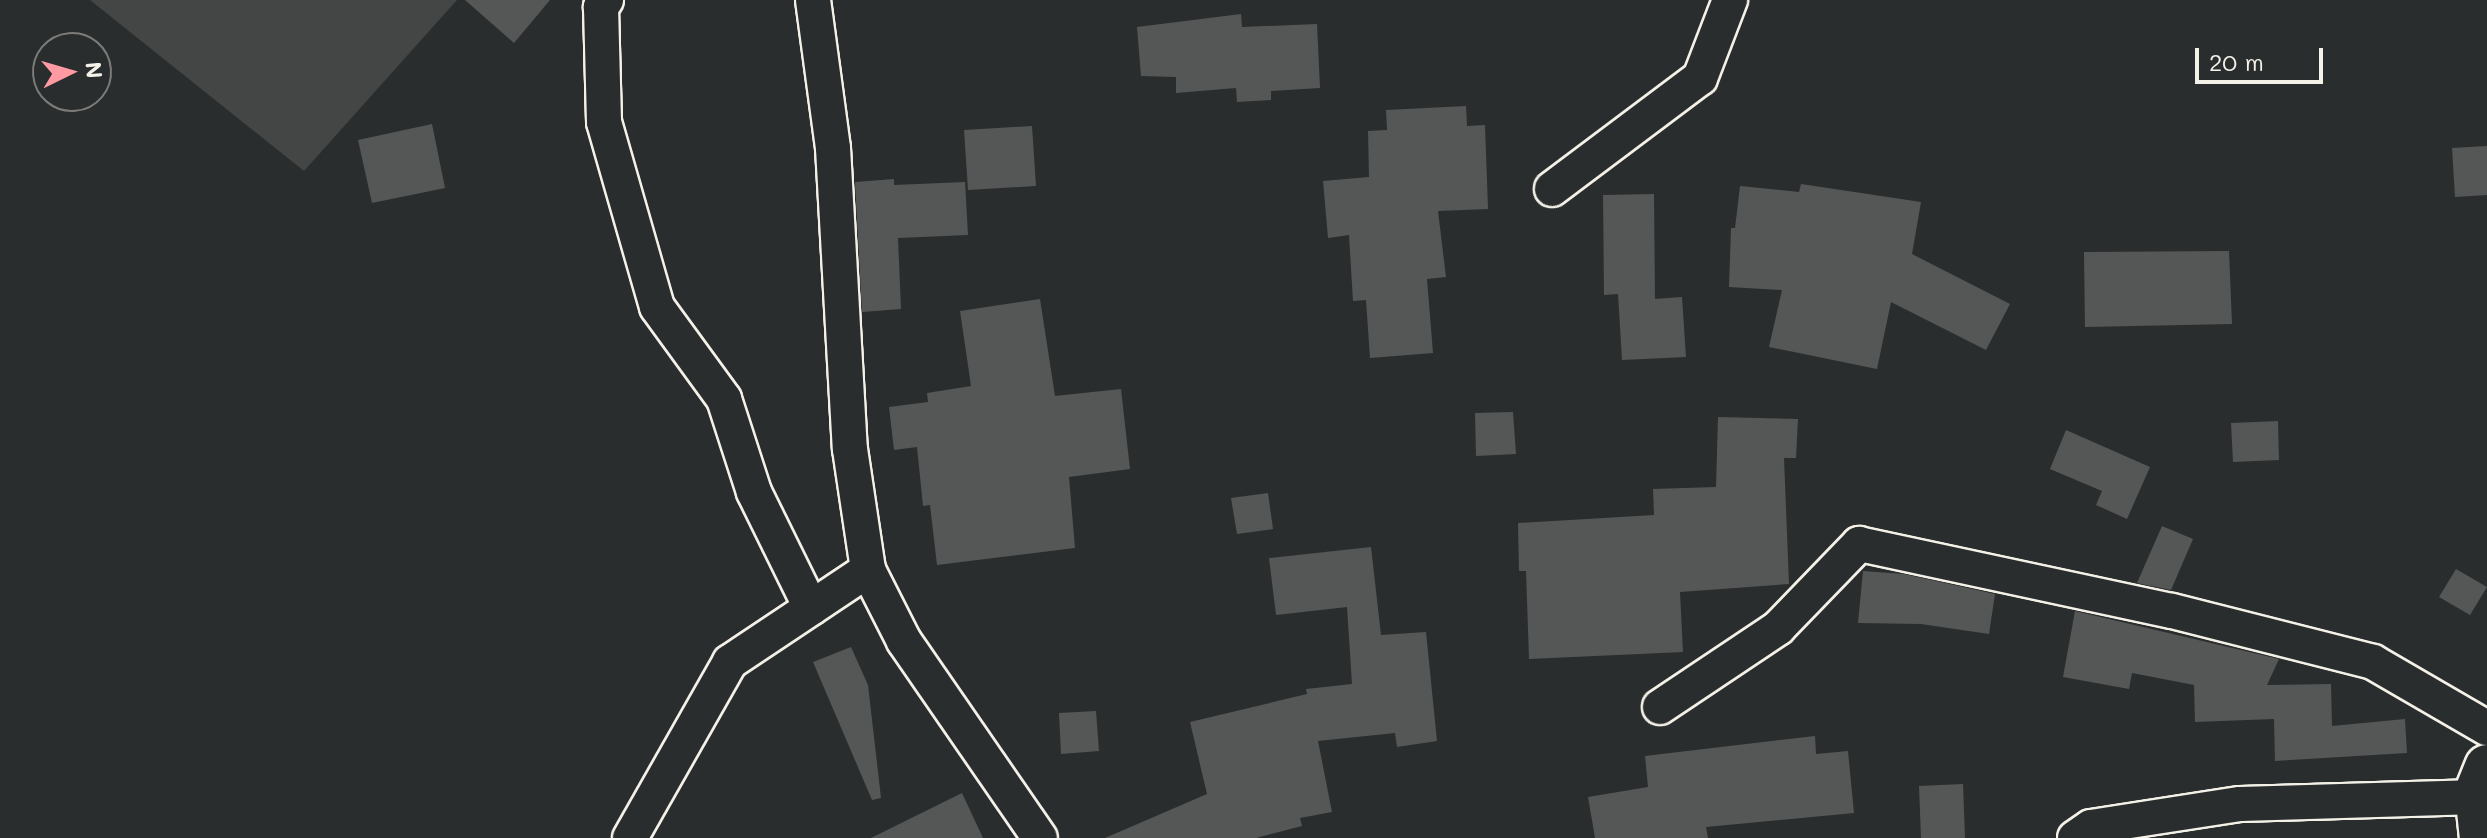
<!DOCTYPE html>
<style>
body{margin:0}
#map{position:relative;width:2487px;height:838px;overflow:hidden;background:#2a2d2e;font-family:Mali,sans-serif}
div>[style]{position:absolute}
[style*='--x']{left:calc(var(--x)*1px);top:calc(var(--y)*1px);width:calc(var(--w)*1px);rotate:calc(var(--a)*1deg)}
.green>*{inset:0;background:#444645}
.building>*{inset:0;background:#555756}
.roads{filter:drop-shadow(2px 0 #f4f1e8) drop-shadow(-2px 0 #f4f1e8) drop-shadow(0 2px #f4f1e8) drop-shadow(0 -2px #f4f1e8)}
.street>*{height:34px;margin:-17px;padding:0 17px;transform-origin:17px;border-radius:17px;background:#2a2d2e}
.secondary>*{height:44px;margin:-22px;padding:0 22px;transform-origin:22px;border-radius:22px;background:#2a2d2e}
span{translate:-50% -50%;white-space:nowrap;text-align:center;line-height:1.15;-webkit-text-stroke:8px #2a2d2e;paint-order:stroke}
.north{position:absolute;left:32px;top:32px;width:80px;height:80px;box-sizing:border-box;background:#2a2d2e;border:2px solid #7b7b78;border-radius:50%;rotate:85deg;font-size:22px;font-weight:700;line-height:32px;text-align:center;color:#f4f1e8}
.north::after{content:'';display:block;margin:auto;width:28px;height:36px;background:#ff9aa2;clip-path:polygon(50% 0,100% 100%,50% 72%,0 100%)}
.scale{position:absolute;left:2195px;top:48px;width:128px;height:36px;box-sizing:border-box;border:4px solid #f4f1e8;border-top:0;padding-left:10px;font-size:24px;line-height:28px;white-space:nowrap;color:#f4f1e8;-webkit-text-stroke:6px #2a2d2e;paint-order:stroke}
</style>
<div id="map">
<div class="green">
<i style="clip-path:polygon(90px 0,457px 0,304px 171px)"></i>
</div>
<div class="building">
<i style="clip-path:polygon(465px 0,550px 0,514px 43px)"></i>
<i style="clip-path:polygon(1241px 14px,1242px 27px,1317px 24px,1320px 88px,1271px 91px,1271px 100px,1237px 102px,1236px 88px,1176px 93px,1176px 77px,1141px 76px,1137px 27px)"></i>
<i style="clip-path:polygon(1466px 106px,1467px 126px,1485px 125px,1488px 209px,1438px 211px,1446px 277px,1427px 279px,1433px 353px,1370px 358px,1366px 300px,1353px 301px,1349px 235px,1328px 238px,1323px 181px,1369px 177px,1368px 131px,1387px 130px,1386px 110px)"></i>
<i style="clip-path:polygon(432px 124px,445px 188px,372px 203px,358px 140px)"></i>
<i style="clip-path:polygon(1032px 126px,1036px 186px,968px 190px,964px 130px)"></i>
<i style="clip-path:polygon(2487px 146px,2487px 195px,2455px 197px,2452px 148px)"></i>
<i style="clip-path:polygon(894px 179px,894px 185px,965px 182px,968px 235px,898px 238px,901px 309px,862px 312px,855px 182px)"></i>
<i style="clip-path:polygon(1801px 184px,1921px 202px,1912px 254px,2010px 304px,1986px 350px,1891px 302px,1877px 369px,1769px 347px,1782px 290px,1729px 287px,1731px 228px,1735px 228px,1740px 186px,1799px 192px)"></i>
<i style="clip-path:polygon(1654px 194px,1655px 299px,1682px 297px,1686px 357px,1622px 360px,1618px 294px,1604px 295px,1603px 195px)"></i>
<i style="clip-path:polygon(2229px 251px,2232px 324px,2085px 327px,2084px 252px)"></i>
<i style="clip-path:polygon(1040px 299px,1055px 396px,1121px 389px,1130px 469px,1069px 477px,1075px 548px,937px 565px,930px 505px,923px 506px,917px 447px,894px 450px,889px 407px,928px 402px,927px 393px,971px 386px,960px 311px)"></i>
<i style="clip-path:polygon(1513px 412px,1516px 454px,1476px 456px,1475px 413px)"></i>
<i style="clip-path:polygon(1718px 417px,1798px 419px,1796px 458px,1784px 458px,1789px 584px,1680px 592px,1683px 652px,1529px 659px,1526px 571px,1519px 571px,1518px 523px,1654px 515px,1653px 489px,1716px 487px)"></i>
<i style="clip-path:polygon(2278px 421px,2279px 460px,2233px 462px,2231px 423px)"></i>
<i style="clip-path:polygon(2066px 430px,2150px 467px,2127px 519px,2096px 505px,2102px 491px,2050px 469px)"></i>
<i style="clip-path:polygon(1268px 493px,1273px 529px,1237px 534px,1231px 498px)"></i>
<i style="clip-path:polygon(2162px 526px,2193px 539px,2171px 590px,2137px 583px)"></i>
<i style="clip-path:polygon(1371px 547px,1381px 635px,1426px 632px,1437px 741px,1397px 747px,1395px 733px,1318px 741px,1332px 812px,1300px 818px,1302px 826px,1256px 838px,1105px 838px,1207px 794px,1190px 722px,1307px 694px,1306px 689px,1352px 684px,1347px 607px,1276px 615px,1269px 558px)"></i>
<i style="clip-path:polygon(2456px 569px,2487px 587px,2470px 615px,2439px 597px)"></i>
<i style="clip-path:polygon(1863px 571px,1904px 574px,1995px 594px,1989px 634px,1921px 624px,1858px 623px)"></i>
<i style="clip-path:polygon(2075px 611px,2279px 659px,2267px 685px,2331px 684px,2332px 726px,2405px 719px,2407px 753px,2275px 761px,2274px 719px,2195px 722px,2194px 685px,2132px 673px,2129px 689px,2063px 677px)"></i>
<i style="clip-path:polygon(851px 647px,868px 685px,881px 798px,872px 800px,813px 662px)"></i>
<i style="clip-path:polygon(1096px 711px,1099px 751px,1061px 754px,1059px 713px)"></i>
<i style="clip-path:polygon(1815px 736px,1816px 754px,1848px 751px,1854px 813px,1706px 827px,1708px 838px,1595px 838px,1588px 797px,1648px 787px,1645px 756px)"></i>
<i style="clip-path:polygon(1963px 784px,1965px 838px,1921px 838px,1919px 786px)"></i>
<i style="clip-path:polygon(962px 793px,983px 838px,871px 838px)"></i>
</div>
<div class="roads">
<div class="street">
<i style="--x:606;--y:0;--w:9;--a:126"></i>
<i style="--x:601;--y:7;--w:115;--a:88.5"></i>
<i style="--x:604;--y:122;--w:192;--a:74"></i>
<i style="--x:657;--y:307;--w:114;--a:53.9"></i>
<i style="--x:724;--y:399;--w:98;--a:72.1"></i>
<i style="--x:754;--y:492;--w:129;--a:63.8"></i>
<i style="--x:813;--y:0;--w:149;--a:82.3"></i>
<i style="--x:833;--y:148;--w:301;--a:86.8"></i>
<i style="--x:850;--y:449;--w:122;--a:81.5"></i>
<i style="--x:868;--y:570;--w:80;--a:63.1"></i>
<i style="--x:904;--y:641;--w:239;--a:55.4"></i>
<i style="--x:1552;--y:189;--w:185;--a:-36.9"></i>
<i style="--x:1700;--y:78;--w:84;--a:-69"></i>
<i style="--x:1660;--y:707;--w:142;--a:-33.8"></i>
<i style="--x:1778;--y:628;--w:117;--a:-46"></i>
<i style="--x:1859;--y:544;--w:320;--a:12.1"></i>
<i style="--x:2172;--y:611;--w:207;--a:14.2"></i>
<i style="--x:2373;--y:662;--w:132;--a:30.1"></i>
<i style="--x:630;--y:838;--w:202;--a:-60.4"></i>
<i style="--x:730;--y:662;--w:166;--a:-33.7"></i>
<i style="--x:2075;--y:838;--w:19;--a:-35"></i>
<i style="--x:2091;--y:827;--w:151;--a:-8.8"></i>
<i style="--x:2240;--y:804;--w:238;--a:-1.7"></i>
</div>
<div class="secondary">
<i style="--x:2482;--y:838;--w:46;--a:-96.2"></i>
<i style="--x:2477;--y:792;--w:27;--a:-68"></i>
</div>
</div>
<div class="north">N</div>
<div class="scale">20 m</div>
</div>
